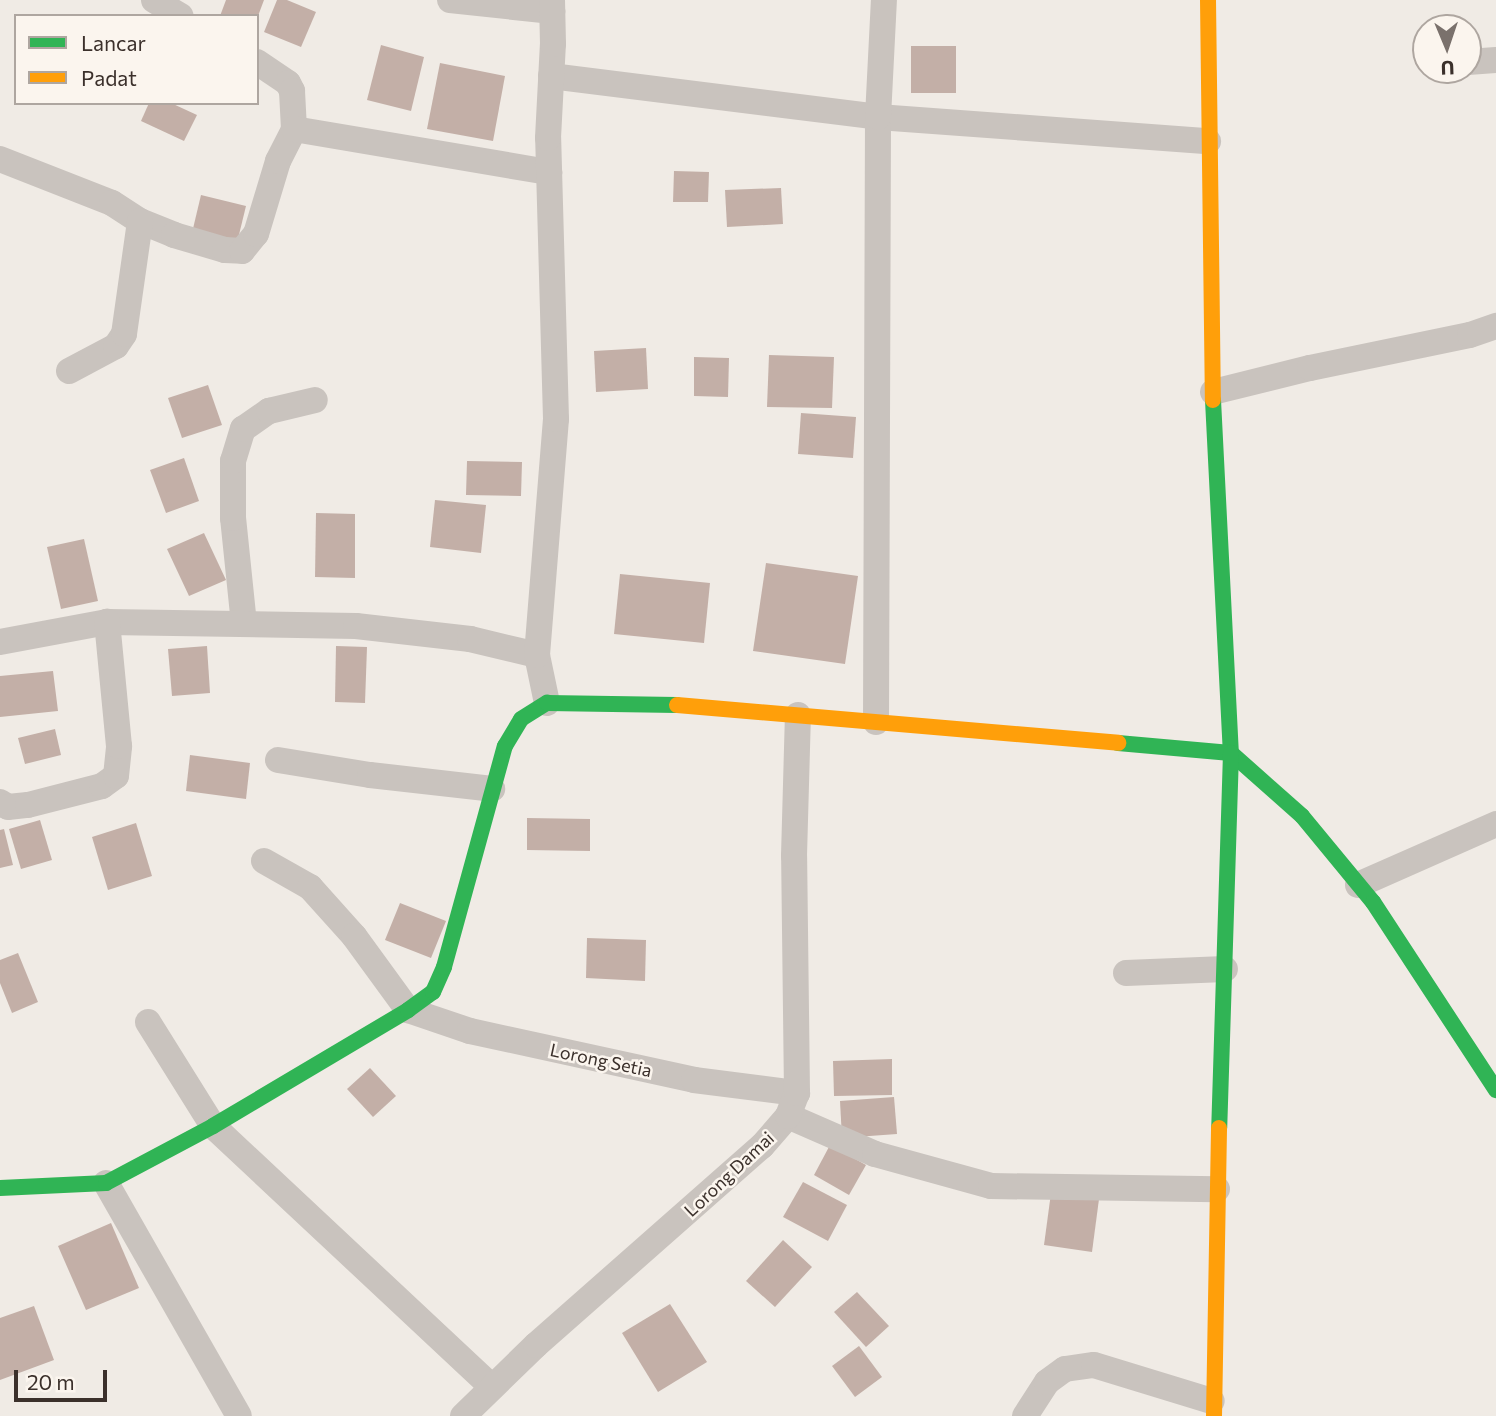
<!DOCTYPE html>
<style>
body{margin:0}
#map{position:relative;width:1496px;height:1416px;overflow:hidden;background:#f0ebe5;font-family:Commissioner,sans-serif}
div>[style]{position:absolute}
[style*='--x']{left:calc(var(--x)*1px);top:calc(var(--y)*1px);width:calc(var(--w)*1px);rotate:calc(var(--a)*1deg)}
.building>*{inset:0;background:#c3afa7}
.street>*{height:26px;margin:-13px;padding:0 13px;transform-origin:13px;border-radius:13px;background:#c9c3be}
.fast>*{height:16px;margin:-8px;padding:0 8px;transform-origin:8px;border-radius:8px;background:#30b455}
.slow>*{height:16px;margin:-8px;padding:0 8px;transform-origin:8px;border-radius:8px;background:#ff9f0a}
span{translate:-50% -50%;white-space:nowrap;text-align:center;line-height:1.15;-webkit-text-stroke:5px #fbf5ee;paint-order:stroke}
.street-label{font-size:18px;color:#3b302b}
.legend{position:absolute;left:14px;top:14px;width:245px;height:91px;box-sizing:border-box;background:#fbf5ee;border:2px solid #aea6a0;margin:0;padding:9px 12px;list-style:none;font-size:21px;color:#3b302b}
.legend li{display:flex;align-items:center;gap:14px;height:35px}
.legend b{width:35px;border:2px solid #aea6a0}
.north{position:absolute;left:1412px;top:14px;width:70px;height:70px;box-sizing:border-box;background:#fbf5ee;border:2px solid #aea6a0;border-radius:50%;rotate:178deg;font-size:19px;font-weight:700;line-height:28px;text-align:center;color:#3b302b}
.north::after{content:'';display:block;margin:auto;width:24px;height:32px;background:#7a716c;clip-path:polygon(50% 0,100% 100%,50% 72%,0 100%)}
.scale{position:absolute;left:14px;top:1370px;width:93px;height:32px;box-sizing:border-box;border:4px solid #3b302b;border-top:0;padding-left:9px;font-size:21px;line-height:24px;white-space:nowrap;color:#3b302b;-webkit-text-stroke:5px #fbf5ee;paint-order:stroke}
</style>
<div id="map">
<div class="building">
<i style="clip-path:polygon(226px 0,264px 0,258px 16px,220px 16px)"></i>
<i style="clip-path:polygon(277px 0,287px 0,316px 12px,301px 47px,264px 32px)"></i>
<i style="clip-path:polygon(381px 45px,424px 57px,411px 111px,367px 100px)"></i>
<i style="clip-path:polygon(911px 46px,956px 46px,956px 93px,911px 93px)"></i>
<i style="clip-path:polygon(440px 63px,505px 76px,493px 141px,427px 129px)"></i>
<i style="clip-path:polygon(149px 103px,171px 103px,197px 115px,184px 141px,141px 121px)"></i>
<i style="clip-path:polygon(674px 171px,709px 172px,708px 202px,673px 202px)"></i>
<i style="clip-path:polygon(781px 188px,783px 224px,727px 227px,725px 190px)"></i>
<i style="clip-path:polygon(201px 195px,246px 206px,236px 247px,191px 237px)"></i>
<i style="clip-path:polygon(646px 348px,648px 389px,596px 392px,594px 351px)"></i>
<i style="clip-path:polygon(769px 355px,834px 357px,832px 408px,767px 407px)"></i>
<i style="clip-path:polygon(694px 357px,729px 358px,728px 397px,694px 396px)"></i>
<i style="clip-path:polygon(208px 385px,222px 425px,182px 438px,168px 398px)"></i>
<i style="clip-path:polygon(801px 413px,856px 417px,853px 458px,798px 454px)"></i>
<i style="clip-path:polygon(184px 458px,199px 501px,166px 513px,150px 470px)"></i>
<i style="clip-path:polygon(467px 461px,522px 462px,521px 496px,466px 495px)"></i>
<i style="clip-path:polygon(435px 500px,486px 505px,481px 553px,430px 547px)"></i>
<i style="clip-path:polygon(316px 513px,355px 514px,355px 578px,315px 577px)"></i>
<i style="clip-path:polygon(204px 533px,226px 580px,189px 596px,167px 549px)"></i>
<i style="clip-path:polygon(84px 539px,98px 601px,61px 609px,47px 547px)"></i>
<i style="clip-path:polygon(766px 563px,858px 576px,845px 664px,753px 651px)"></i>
<i style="clip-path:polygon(620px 574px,710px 583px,704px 643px,614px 634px)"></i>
<i style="clip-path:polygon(207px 646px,210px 693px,172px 696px,168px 649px)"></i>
<i style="clip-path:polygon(336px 646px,367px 647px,365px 703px,335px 702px)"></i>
<i style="clip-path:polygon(53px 671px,58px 711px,0 717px,0 676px)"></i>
<i style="clip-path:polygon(55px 729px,61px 755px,25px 764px,18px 738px)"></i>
<i style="clip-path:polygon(190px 755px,250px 763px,246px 799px,186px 791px)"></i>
<i style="clip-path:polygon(527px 818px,590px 819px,590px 851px,527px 850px)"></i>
<i style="clip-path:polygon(40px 820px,52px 860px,21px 869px,9px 829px)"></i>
<i style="clip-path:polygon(136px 823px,152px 876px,108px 890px,92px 837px)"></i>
<i style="clip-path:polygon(4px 829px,13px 865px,0 868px,0 830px)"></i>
<i style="clip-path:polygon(400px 903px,446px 921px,431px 958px,385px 940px)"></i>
<i style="clip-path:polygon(587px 938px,646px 940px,645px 981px,586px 978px)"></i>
<i style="clip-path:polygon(18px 953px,38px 1002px,12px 1013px,0 983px,0 960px)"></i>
<i style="clip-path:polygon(892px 1059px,892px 1095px,834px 1096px,833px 1061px)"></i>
<i style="clip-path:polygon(370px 1068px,396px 1096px,373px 1117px,347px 1089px)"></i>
<i style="clip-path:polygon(894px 1097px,897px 1134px,842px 1138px,840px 1101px)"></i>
<i style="clip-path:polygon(830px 1145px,866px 1165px,849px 1195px,814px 1175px)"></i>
<i style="clip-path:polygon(803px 1182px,847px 1205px,828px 1241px,783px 1217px)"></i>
<i style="clip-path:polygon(1051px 1193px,1099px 1199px,1092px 1252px,1044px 1245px)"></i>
<i style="clip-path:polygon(111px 1223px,139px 1288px,86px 1310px,58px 1246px)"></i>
<i style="clip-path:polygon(783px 1240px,812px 1267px,775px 1307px,746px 1281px)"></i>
<i style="clip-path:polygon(857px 1292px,889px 1326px,866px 1347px,834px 1312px)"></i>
<i style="clip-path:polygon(670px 1304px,707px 1362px,658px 1392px,622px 1333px)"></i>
<i style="clip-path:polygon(34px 1306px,54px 1360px,0 1380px,0 1318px)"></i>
<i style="clip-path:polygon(859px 1346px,882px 1377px,855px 1397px,832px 1366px)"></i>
</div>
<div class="street">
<i style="--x:154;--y:0;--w:31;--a:31"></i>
<i style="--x:450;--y:0;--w:103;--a:6.2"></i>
<i style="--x:257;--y:62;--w:37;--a:34"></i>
<i style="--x:288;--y:83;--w:9;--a:63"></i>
<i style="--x:292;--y:91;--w:38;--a:87"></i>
<i style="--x:1468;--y:62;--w:28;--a:-4"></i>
<i style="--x:551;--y:76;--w:330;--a:7.1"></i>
<i style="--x:878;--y:117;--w:331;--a:4.2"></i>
<i style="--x:0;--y:159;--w:120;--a:21.4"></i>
<i style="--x:112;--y:203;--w:33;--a:33"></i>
<i style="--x:140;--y:221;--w:37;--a:22"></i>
<i style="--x:174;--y:235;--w:53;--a:16.4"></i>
<i style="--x:225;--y:250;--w:17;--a:3"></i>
<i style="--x:242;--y:251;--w:22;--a:-51"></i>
<i style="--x:256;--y:234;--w:76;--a:-73.2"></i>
<i style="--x:278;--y:161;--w:36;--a:-63"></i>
<i style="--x:294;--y:129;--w:259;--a:9.6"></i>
<i style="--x:69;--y:371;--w:53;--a:-28"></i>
<i style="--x:116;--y:346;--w:14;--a:-56"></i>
<i style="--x:124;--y:334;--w:114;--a:-81.9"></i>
<i style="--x:1213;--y:392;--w:100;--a:-13.9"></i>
<i style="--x:1310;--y:368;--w:163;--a:-11.7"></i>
<i style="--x:1470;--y:335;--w:28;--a:-19"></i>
<i style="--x:244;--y:624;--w:107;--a:-95.9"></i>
<i style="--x:233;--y:518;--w:57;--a:-90"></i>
<i style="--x:233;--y:461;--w:34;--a:-73"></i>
<i style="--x:243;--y:429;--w:32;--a:-35"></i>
<i style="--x:269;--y:411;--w:47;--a:-13.4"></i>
<i style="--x:0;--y:642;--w:109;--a:-10.6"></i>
<i style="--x:107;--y:622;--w:249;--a:0.9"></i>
<i style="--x:356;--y:626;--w:115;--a:6.5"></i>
<i style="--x:470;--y:639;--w:69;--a:13.4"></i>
<i style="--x:547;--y:703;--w:49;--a:-101.8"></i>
<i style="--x:537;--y:655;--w:237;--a:-85.4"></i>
<i style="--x:556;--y:419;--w:281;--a:-91.6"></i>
<i style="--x:548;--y:138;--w:94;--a:-87"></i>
<i style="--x:553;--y:44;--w:44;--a:-91.3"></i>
<i style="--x:876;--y:722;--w:605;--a:-89.81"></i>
<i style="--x:878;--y:117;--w:117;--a:-87.1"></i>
<i style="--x:278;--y:760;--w:93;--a:9.3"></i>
<i style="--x:370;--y:775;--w:123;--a:6.5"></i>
<i style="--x:0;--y:802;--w:9;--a:32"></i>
<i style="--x:8;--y:807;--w:20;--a:-6"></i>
<i style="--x:28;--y:805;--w:76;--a:-14.4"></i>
<i style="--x:102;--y:786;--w:17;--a:-36"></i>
<i style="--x:116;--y:776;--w:30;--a:-84"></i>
<i style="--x:119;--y:746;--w:125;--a:-95.5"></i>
<i style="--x:264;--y:861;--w:53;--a:29.5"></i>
<i style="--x:310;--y:887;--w:66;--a:48.1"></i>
<i style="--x:354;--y:936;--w:92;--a:53.9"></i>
<i style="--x:408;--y:1010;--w:65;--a:18.7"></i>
<i style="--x:470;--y:1031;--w:229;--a:12.3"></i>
<i style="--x:694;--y:1080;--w:104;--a:7.2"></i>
<i style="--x:1358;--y:885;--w:151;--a:-23.8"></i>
<i style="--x:1126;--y:973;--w:99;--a:-2.3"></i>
<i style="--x:148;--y:1022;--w:123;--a:58"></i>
<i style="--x:213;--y:1126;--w:382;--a:43.1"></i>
<i style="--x:788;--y:1116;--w:95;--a:23.6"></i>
<i style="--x:875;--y:1154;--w:120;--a:15.4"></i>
<i style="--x:991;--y:1186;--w:226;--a:0.8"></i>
<i style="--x:106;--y:1183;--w:268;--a:60.3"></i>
<i style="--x:463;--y:1416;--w:102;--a:-44.2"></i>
<i style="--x:536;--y:1345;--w:301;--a:-41.4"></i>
<i style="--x:762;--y:1146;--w:40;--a:-49"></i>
<i style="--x:788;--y:1116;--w:25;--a:-69"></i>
<i style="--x:797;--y:1093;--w:237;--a:-90.7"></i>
<i style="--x:794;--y:856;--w:141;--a:-88.4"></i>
<i style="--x:1025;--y:1416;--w:40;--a:-57.1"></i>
<i style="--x:1047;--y:1382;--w:22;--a:-36"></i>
<i style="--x:1065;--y:1369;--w:29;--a:-8"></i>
<i style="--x:1094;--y:1365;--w:123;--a:17"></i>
</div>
<div class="fast">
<i style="--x:1213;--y:400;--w:353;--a:87.1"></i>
<i style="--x:1231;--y:753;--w:95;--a:41.6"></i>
<i style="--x:1302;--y:816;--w:112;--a:50.5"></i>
<i style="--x:1373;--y:902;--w:225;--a:56.8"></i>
<i style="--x:1118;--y:743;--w:113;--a:5.1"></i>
<i style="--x:1231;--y:753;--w:375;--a:91.8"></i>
<i style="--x:0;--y:1188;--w:106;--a:-2.7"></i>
<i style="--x:106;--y:1183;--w:121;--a:-28"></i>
<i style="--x:213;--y:1126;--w:227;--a:-30.7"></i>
<i style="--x:408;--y:1010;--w:31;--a:-36"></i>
<i style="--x:433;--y:992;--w:27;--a:-66"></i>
<i style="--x:444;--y:967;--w:229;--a:-74.6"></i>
<i style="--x:505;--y:746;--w:31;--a:-59"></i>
<i style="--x:521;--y:719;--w:31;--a:-32"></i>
<i style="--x:547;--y:703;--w:130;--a:0.9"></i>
</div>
<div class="slow">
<i style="--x:1208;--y:0;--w:400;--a:89.3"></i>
<i style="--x:677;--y:705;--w:443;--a:4.9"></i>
<i style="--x:1214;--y:1416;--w:288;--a:-89"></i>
</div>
<div class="street-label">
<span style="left:601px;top:1060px;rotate:12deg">Lorong Setia</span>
<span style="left:729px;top:1174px;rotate:-43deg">Lorong Damai</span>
</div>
<ul class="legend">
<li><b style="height:9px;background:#30b455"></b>Lancar</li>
<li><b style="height:9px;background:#ff9f0a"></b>Padat</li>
</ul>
<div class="north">U</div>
<div class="scale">20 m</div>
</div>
